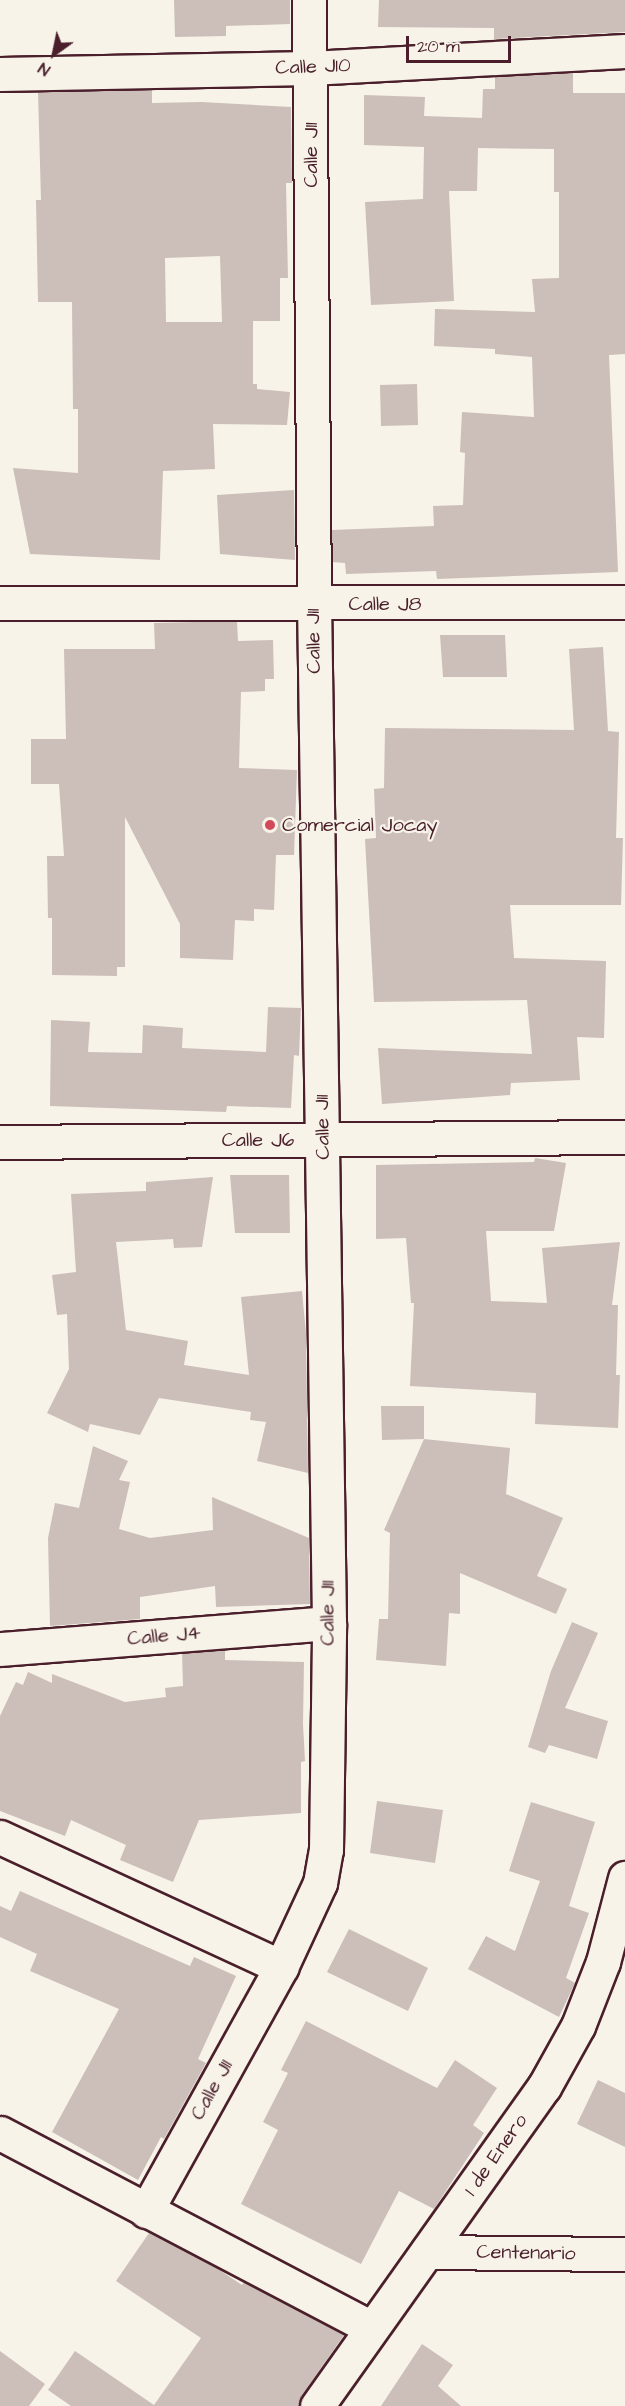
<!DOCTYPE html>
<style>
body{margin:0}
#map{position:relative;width:625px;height:2406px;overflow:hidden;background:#f7f3e8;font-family:"Architects Daughter",sans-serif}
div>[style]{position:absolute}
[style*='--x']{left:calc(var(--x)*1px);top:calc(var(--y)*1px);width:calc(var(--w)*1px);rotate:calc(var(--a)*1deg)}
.building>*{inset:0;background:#ccbfb9}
.roads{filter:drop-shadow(2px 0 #4a1f2b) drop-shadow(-2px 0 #4a1f2b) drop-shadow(0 2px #4a1f2b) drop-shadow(0 -2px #4a1f2b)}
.minor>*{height:33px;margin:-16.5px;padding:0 16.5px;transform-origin:16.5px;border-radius:16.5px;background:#f7f3e8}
.dots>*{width:16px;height:16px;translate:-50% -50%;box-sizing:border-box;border:3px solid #f7f3e8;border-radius:50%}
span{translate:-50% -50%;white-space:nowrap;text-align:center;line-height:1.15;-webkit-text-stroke:4.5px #f7f3e8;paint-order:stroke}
.street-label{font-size:20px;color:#4a1f2b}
.poi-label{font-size:20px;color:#4a1f2b}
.left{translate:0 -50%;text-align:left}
.north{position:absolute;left:24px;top:24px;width:60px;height:60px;-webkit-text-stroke:4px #f7f3e8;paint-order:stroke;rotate:213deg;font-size:16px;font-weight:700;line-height:24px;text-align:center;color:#4a1f2b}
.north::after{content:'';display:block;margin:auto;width:21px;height:27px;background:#4a1f2b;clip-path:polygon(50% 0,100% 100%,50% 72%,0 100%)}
.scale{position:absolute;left:406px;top:36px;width:105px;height:27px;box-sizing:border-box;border:3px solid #4a1f2b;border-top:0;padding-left:8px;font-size:18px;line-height:21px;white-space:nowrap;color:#4a1f2b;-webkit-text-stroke:4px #f7f3e8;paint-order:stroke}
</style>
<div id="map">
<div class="building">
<i style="clip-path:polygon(174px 0,290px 0,290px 24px,226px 26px,226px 36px,175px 37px)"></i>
<i style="clip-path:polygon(379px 0,625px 0,625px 32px,494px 39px,494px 28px,378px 27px)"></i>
<i style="clip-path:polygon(573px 73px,573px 93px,625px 93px,625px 354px,609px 355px,618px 572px,437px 579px,436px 571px,346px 574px,345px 563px,332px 562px,332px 530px,434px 526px,433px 506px,463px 505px,465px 453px,460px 452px,462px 412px,534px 417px,532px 357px,495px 354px,495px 349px,434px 346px,435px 309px,535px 312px,532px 279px,559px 278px,559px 192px,554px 192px,554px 149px,478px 148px,477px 191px,449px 191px,454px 301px,371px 305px,365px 202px,423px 199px,424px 147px,364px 145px,364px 95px,425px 97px,424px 116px,482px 118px,483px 89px,495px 89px,495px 77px)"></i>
<i style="clip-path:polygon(evenodd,152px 90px,152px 103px,202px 102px,291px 107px,292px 183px,286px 183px,288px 278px,280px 278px,280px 321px,253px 321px,253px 384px,257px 384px,257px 389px,290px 392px,287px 425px,213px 424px,215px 469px,163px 471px,160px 560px,30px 554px,13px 468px,78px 473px,78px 409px,73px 409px,72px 302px,38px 302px,36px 200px,41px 200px,38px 92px,152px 90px,220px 256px,222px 322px,166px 322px,165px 258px,220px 256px)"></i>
<i style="clip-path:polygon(417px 384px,418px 425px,381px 426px,380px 385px)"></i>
<i style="clip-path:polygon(294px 490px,295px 560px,220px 554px,217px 495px)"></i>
<i style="clip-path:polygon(237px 621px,238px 641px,273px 640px,274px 679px,265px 679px,265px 691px,241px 692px,239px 768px,297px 770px,294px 855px,276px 855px,274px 910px,254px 909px,254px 921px,235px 920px,233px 960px,180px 958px,180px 924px,125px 817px,125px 967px,117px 967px,117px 976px,52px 975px,52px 918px,48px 918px,47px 856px,64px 856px,59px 784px,31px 784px,31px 739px,66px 739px,64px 649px,155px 649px,154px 623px)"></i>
<i style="clip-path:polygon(440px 635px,505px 635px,507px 677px,443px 677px)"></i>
<i style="clip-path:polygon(603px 647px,608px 731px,619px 732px,616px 838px,623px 838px,621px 905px,510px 905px,514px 958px,606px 961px,604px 1038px,577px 1037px,580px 1080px,511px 1083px,510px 1095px,382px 1104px,378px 1048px,532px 1054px,527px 1000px,374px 1002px,365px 839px,376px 838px,374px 789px,384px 788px,385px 728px,574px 730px,569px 649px)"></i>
<i style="clip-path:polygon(268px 1007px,301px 1008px,299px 1056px,294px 1055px,291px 1108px,227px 1106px,226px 1112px,50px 1106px,51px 1020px,90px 1022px,88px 1052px,142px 1053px,143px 1025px,183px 1028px,182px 1048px,266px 1052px)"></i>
<i style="clip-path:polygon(535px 1158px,566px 1163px,554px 1231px,486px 1231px,491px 1301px,547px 1303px,542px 1248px,620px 1242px,612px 1305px,618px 1305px,616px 1375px,620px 1375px,618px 1428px,535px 1424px,536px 1393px,410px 1386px,414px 1303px,411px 1303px,406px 1238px,376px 1239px,376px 1165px,534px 1162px)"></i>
<i style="clip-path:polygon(230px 1175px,289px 1175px,290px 1233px,235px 1233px)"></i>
<i style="clip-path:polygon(213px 1177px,202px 1247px,174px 1248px,173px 1239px,116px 1242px,126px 1330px,188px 1341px,184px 1365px,249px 1375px,241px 1297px,302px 1291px,306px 1334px,308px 1473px,257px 1461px,266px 1422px,250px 1420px,251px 1412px,159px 1398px,140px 1435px,90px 1424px,88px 1432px,47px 1413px,69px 1369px,67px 1314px,57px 1315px,52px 1275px,76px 1272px,71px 1194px,146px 1191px,146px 1182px)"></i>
<i style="clip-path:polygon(381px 1406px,424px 1406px,424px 1439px,382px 1440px)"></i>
<i style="clip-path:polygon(424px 1439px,510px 1448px,506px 1494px,563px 1518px,537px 1576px,567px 1589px,556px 1614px,460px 1573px,460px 1614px,449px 1613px,446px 1666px,376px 1660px,379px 1619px,388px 1619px,390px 1533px,384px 1530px)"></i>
<i style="clip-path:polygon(93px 1446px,128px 1461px,119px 1480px,130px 1482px,119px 1529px,150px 1538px,213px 1530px,212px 1497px,309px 1538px,310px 1604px,216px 1607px,215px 1586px,140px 1597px,140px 1619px,50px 1626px,48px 1538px,55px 1503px,79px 1508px)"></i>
<i style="clip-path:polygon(572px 1622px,598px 1633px,565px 1708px,608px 1721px,597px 1759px,549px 1745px,545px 1753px,528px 1747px,551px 1671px)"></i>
<i style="clip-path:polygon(225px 1650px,225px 1660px,304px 1662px,303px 1724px,305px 1761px,301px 1762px,301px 1813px,199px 1820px,173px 1882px,120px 1860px,126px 1845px,71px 1820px,65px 1836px,0 1811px,0 1716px,16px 1682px,23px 1685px,28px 1672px,52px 1683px,52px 1674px,125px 1702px,166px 1697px,165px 1688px,183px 1686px,182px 1653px)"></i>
<i style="clip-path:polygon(377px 1801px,443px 1810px,435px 1863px,370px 1853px)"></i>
<i style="clip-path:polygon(531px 1802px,595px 1822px,569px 1906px,589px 1913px,566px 1978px,575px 1983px,559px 2017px,468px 1969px,486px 1936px,515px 1951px,540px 1881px,509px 1871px)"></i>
<i style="clip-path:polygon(20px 1891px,190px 1966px,194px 1957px,236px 1976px,198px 2059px,206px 2063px,164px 2139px,161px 2137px,138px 2180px,52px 2132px,119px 2009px,30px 1971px,37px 1954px,0 1937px,0 1906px,11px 1911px)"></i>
<i style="clip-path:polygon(349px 1929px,428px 1968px,408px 2011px,327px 1972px)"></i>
<i style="clip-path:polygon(306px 2021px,437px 2088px,455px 2060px,497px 2088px,473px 2125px,484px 2133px,434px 2209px,399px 2191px,361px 2264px,241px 2204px,278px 2130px,263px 2122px,288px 2073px,281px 2070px)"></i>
<i style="clip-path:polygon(598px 2080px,625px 2093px,625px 2147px,577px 2124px)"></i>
<i style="clip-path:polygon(149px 2233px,218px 2269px,242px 2285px,244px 2282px,344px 2335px,302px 2395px,299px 2406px,71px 2406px,48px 2390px,75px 2351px,154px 2405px,201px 2338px,116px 2281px)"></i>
<i style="clip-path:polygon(422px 2344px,453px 2365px,438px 2386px,461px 2406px,381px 2406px)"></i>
<i style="clip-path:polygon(0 2351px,45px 2384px,29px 2406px,0 2406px)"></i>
</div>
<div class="roads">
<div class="minor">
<i style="--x:0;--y:74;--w:310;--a:-1.1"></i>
<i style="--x:310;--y:68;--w:315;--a:-3.1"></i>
<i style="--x:0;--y:603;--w:625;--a:-0.09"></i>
<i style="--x:0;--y:1142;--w:625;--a:-0.46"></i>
<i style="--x:0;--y:1649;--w:330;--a:-4.5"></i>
<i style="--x:0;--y:1837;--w:310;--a:24.8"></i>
<i style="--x:0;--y:2133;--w:419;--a:27.7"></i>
<i style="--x:146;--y:2211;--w:279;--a:-61"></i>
<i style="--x:281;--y:1967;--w:93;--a:-65.1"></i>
<i style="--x:320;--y:1883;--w:34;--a:-80"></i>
<i style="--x:326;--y:1850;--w:227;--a:-89.2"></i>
<i style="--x:329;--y:1623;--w:1019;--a:-90.84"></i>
<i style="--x:314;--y:604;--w:604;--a:-90.47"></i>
<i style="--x:427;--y:2252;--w:198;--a:0.6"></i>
<i style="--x:317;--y:2406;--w:392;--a:-54.6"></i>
<i style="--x:544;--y:2087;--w:70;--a:-60.9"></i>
<i style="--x:578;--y:2026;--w:69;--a:-68.7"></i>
<i style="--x:603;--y:1962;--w:87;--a:-75.3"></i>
</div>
</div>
<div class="dots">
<i style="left:270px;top:825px;background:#d1495b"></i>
</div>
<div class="street-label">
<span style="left:313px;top:67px;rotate:-2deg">Calle J10</span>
<span style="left:311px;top:155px;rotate:-90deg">Calle J11</span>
<span style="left:385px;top:604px">Calle J8</span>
<span style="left:314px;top:641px;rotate:-91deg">Calle J11</span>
<span style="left:323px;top:1127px;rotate:-91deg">Calle J11</span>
<span style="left:258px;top:1140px">Calle J6</span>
<span style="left:328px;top:1613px;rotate:-90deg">Calle J11</span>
<span style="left:164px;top:1636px;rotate:-5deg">Calle J4</span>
<span style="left:212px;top:2090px;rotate:-61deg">Calle J11</span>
<span style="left:496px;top:2155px;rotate:-55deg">1 de Enero</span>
<span style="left:526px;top:2253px;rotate:1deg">Centenario</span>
</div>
<div class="poi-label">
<span class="left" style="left:282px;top:825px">Comercial Jocay</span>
</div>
<div class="north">N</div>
<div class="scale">20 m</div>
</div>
